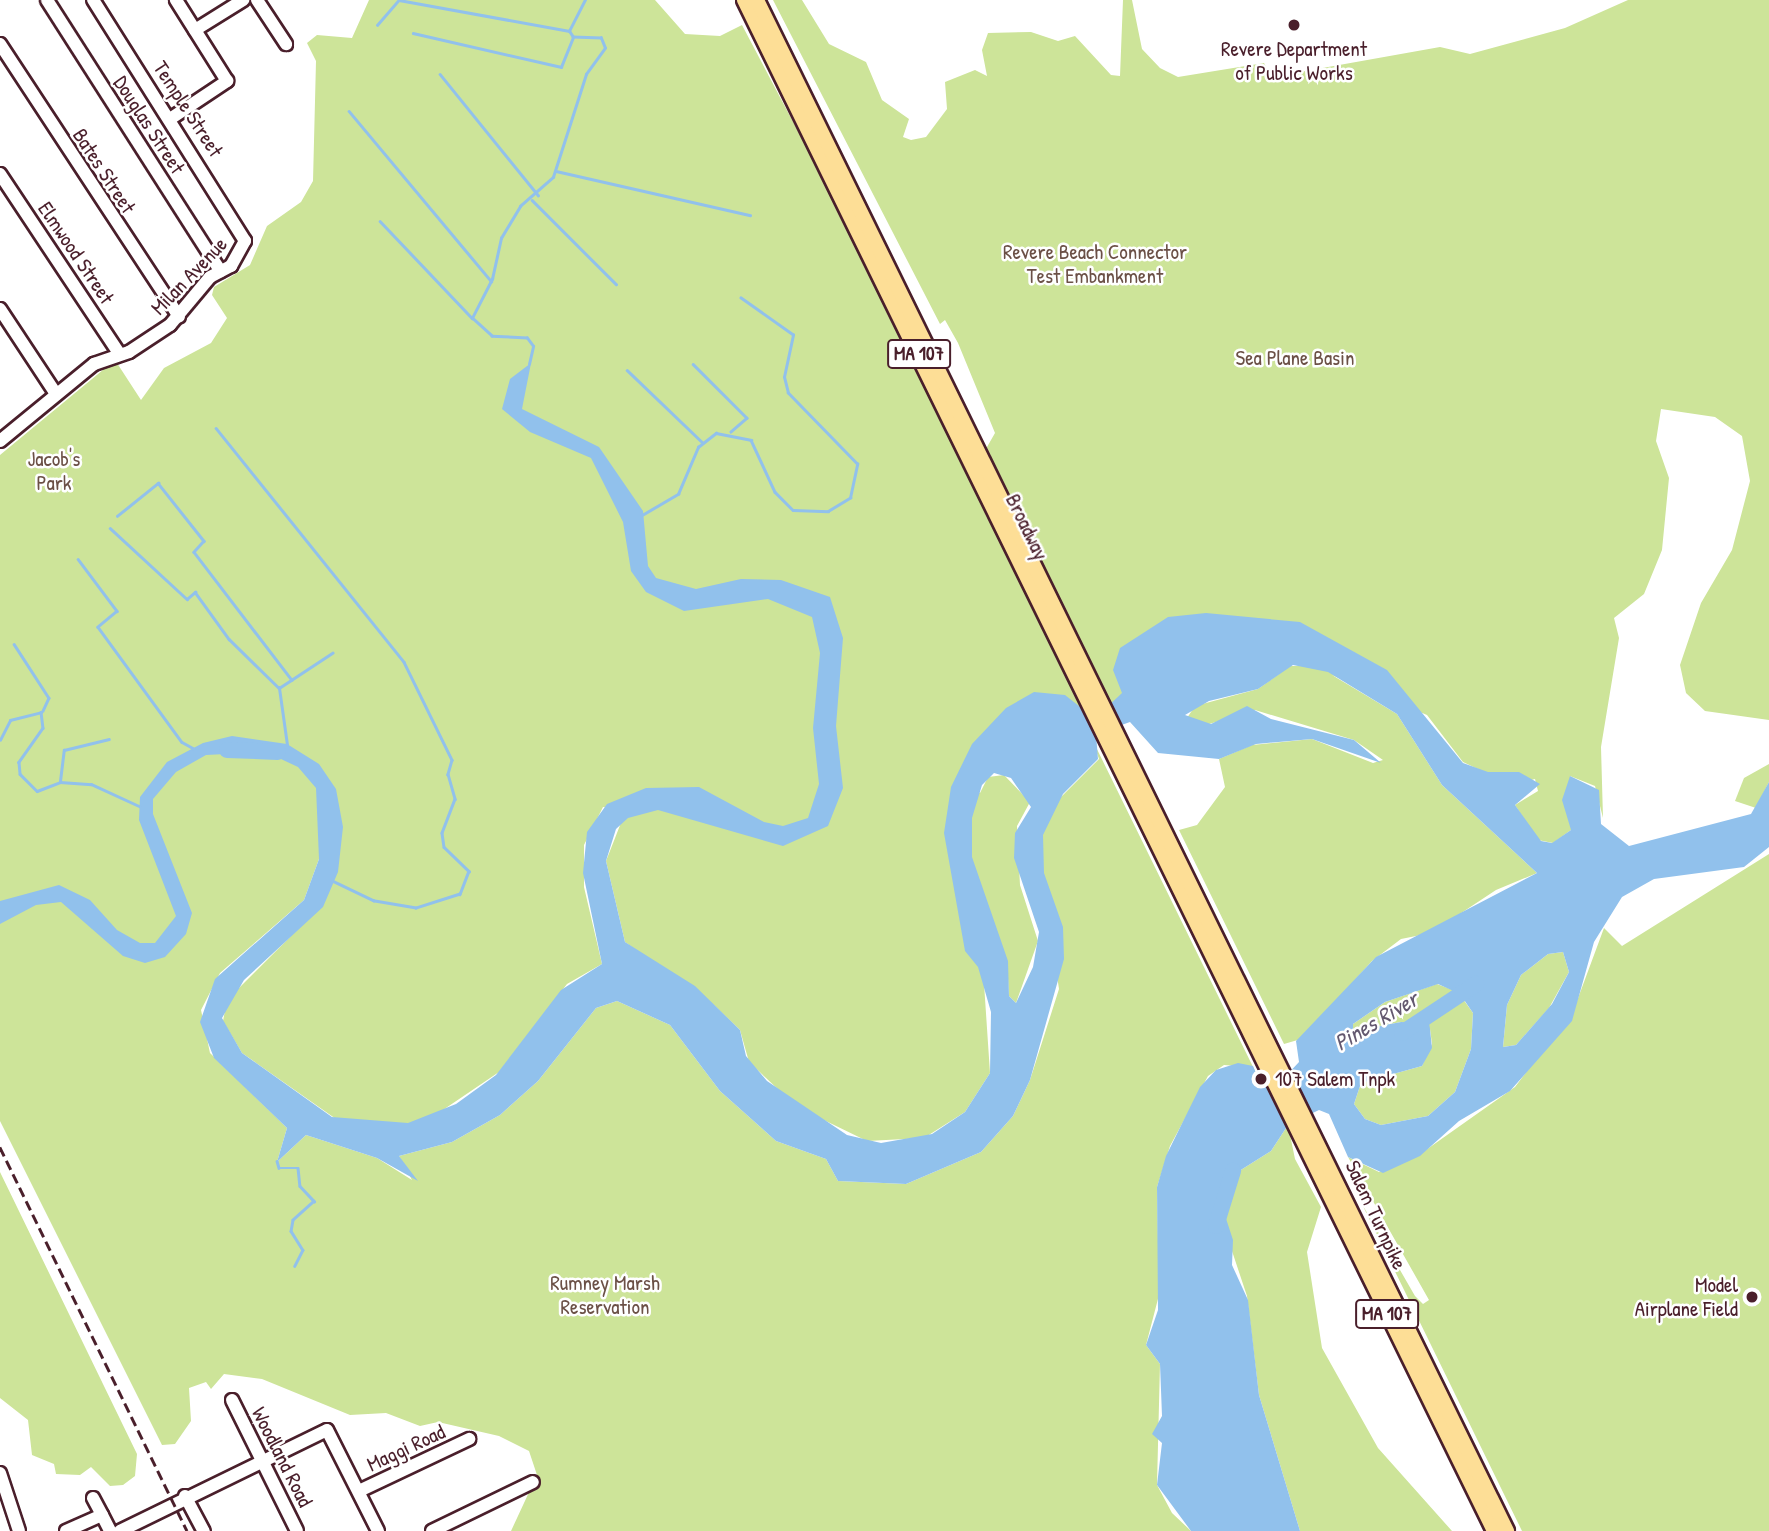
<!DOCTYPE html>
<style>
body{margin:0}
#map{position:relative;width:1769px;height:1531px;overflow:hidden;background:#fff;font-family:"Patrick Hand",sans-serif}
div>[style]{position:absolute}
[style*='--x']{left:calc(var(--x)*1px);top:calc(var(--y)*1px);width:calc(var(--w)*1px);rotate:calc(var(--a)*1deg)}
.green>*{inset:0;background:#cde499}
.water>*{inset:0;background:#91c1ec}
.stream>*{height:2.5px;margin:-1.25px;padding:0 1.25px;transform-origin:1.25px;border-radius:1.25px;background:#91c1ec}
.river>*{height:16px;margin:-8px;padding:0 8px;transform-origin:8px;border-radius:8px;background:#91c1ec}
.roads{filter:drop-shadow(2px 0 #4a1f2b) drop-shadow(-2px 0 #4a1f2b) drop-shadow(0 2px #4a1f2b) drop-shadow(0 -2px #4a1f2b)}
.minor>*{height:12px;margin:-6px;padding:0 6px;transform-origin:6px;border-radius:6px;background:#fff}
.major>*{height:14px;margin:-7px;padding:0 7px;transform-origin:7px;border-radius:7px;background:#fdde96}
.rail>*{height:2.5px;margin-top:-1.25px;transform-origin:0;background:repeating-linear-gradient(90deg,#4a1f2b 0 10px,transparent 0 15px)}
.dots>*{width:19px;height:19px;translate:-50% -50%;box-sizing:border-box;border:4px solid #fff;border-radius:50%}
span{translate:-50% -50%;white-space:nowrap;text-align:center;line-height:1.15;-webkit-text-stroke:5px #fff;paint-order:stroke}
.shield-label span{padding:2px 5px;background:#fff;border:2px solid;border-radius:5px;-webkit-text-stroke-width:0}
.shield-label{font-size:19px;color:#4a1f2b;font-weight:700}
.poi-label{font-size:21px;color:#4a1f2b}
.left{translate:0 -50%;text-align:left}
.right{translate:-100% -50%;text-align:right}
.street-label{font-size:21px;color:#4a1f2b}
.park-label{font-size:21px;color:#6b5046}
.water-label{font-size:23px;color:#63586f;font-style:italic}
</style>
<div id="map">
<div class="green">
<i style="clip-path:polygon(369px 0,655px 0,685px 34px,720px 36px,742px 25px,881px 289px,936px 410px,983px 454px,995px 433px,958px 343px,945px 320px,940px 324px,773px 0,802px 0,829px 44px,866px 62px,882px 100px,909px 119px,903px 137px,911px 140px,926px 137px,947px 109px,945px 82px,975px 70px,987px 76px,982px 50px,988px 33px,1031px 32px,1058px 41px,1075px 36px,1111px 75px,1120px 76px,1123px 0,1132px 0,1142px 49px,1160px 68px,1178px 77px,1264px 63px,1272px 77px,1440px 47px,1470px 54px,1565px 28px,1628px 0,1769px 0,1769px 720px,1705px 711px,1686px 693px,1680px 665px,1701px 603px,1732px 550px,1750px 481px,1742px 436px,1715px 417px,1661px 409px,1656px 441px,1669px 478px,1662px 550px,1644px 594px,1614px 618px,1619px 638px,1601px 747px,1603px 818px,1595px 786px,1570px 776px,1571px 830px,1553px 843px,1538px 840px,1515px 805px,1538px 791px,1535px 779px,1495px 790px,1480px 770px,1463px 762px,1427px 715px,1332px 675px,1397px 714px,1442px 785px,1537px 873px,1496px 890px,1431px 933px,1401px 939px,1372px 961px,1301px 1039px,1284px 1044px,1179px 830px,1197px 825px,1225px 787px,1219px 759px,1252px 745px,1312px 739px,1373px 763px,1383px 760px,1354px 740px,1255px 710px,1206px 725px,1187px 718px,1195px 706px,1258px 689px,1290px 666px,1305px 666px,1276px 656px,1118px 709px,1040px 712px,973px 787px,980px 793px,988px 777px,1004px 775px,1030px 802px,1017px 826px,1020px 885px,1038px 941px,1016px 1003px,1009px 996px,1007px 961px,977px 879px,990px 1073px,965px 1112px,924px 1138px,867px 1141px,797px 1107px,749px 1062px,740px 1030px,715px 1006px,625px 942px,606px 861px,626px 810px,603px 807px,584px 845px,584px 887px,602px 964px,567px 984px,499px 1072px,437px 1114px,402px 1126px,336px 1119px,242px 1053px,223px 1021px,227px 1000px,290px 937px,339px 852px,321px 825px,319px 859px,304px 900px,220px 973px,201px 1010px,210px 1053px,287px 1128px,277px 1162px,306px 1135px,377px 1158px,412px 1180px,399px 1156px,452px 1142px,500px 1115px,538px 1081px,596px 1008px,617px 1001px,670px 1025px,720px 1091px,776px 1141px,826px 1159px,838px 1181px,906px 1184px,981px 1152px,1013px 1116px,1030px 1080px,1059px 989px,1037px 843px,1057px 801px,1099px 759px,1092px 739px,1257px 1075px,1250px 1067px,1224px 1065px,1208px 1076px,1170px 1146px,1157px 1187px,1159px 1295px,1146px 1345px,1160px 1364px,1157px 1485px,1172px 1513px,1191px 1531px,511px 1531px,537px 1475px,529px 1451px,499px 1436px,438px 1422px,420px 1426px,386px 1413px,350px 1415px,262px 1379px,224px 1374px,211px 1389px,206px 1382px,189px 1388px,191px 1421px,175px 1444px,162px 1445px,0 1121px,0 455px,115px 360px,141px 400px,164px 368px,211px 343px,227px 318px,212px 295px,214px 287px,250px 265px,267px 226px,301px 202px,313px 181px,316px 61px,307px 43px,317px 35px,352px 38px)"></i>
<i style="clip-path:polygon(1769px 764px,1769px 782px,1756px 808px,1735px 801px,1744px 778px)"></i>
<i style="clip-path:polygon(1769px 854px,1769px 1531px,1522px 1531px,1362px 1204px,1415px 1296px,1423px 1304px,1429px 1300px,1348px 1157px,1379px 1172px,1416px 1157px,1515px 1087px,1574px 1009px,1604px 928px,1622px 946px)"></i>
<i style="clip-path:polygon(1563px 952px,1569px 972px,1549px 1008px,1516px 1045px,1503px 1047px,1507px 1005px,1521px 975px,1548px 954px)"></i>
<i style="clip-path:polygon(1437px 984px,1458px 992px,1473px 1013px,1471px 1049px,1455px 1092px,1428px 1116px,1381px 1125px,1365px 1119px,1354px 1104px,1361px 1083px,1422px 1066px,1432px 1044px,1430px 1029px,1401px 1022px,1353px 1031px,1353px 1024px,1385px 1002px)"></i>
<i style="clip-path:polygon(1288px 1125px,1295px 1159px,1321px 1207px,1307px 1252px,1322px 1348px,1378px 1448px,1452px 1531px,1300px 1531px,1259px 1395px,1247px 1296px,1218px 1209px,1236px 1173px,1271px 1151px)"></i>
<i style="clip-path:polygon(0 1172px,137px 1454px,135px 1476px,123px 1485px,110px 1486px,91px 1467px,80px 1475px,56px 1474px,54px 1464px,32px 1455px,28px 1420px,0 1398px)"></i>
</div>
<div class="water">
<i style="clip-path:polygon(evenodd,531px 363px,522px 409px,599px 447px,643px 511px,648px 566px,656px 578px,696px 589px,741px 579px,781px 580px,830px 597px,843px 638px,836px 726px,843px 788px,828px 826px,783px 846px,658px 810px,628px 818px,616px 829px,606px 861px,625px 942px,695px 986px,740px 1030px,746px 1056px,767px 1081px,847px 1135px,881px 1143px,932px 1134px,965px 1112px,990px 1073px,991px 1012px,978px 967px,965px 951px,944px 833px,951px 787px,972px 744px,1006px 708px,1034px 692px,1065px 695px,1084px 710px,1105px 709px,1122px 693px,1113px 670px,1120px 648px,1168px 617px,1206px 613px,1300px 622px,1387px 670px,1463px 763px,1488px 772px,1519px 772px,1540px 784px,1515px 805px,1541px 841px,1552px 843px,1571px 830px,1562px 800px,1570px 776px,1599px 790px,1601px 824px,1629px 846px,1751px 814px,1769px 782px,1769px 847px,1744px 867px,1654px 879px,1622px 897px,1594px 942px,1572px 1021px,1510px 1091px,1459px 1121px,1420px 1156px,1383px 1173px,1348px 1157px,1329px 1114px,1319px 1110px,1288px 1125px,1271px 1151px,1236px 1173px,1219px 1197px,1233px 1240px,1232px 1265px,1248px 1300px,1259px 1395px,1300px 1531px,1191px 1531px,1157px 1485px,1162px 1443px,1152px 1434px,1162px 1416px,1160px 1364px,1146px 1345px,1158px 1310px,1157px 1187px,1166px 1156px,1200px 1087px,1216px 1070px,1238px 1063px,1253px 1066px,1259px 1080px,1285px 1077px,1299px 1062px,1296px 1041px,1376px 957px,1537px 873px,1442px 785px,1397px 714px,1328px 672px,1293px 665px,1258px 689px,1209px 701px,1185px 715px,1211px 724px,1247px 706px,1271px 719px,1354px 740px,1381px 763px,1312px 739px,1256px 744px,1219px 759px,1158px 753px,1130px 722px,1096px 734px,1098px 759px,1063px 794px,1043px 835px,1044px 873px,1063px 927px,1064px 959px,1030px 1080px,1013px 1116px,981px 1152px,906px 1184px,838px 1181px,826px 1159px,776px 1141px,720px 1091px,670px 1025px,617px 1001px,596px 1008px,538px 1081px,500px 1115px,452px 1142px,399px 1156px,418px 1181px,377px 1158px,306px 1135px,277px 1162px,287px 1128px,214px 1058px,200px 1022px,215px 979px,304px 900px,319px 859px,316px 788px,298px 767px,266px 752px,206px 755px,176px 772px,153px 799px,153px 814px,192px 913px,186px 934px,165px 957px,145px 963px,123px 956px,61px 902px,36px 905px,0 924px,0 901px,59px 885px,90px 900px,117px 930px,140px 943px,155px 943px,176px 916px,139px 820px,140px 797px,167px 762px,203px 743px,232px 736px,287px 744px,319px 764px,336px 789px,343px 827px,338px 872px,323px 907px,244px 980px,222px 1018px,242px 1053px,332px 1117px,408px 1123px,456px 1104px,496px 1075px,561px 990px,602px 964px,583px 873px,587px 832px,607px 804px,646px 788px,699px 787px,764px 822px,783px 826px,808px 818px,819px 784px,813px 728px,820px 653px,812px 617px,768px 599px,684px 611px,646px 592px,631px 571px,623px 522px,591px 458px,530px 432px,502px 409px,510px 379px,531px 363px,994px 773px,1011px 778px,1031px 807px,1015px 833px,1014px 858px,1039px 932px,1033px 967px,1016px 1003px,1009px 996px,1008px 961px,972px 857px,972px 818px,982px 785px,994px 773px,531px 363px,1563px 952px,1569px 972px,1552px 1004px,1516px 1045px,1503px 1047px,1507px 1005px,1521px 975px,1548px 954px,1563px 952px,531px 363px,1438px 984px,1460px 994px,1473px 1013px,1471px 1049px,1455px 1092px,1428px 1116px,1381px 1125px,1365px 1119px,1354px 1104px,1361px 1083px,1422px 1066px,1432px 1048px,1430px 1029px,1429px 1023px,1401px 1022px,1353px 1031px,1353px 1024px,1385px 1002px,1438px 984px)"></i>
</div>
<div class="stream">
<i style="--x:377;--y:25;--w:33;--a:-49"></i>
<i style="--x:399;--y:0;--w:173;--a:10.3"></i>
<i style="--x:413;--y:33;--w:152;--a:12.9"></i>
<i style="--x:561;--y:67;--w:32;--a:-68"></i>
<i style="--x:573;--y:37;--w:7;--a:-124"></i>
<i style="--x:569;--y:31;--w:35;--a:-63"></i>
<i style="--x:440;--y:74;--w:156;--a:51"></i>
<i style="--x:349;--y:111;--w:222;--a:50.1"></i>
<i style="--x:556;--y:171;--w:199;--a:12.8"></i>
<i style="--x:532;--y:200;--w:119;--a:45"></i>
<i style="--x:380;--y:221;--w:134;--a:46.5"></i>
<i style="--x:529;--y:364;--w:18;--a:-77"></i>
<i style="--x:533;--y:346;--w:10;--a:-127"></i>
<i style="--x:527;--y:338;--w:35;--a:-177"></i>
<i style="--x:492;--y:336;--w:27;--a:-138"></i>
<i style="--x:472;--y:318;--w:44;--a:-62.9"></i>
<i style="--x:492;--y:279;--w:42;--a:-77.6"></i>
<i style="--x:501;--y:238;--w:37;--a:-59"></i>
<i style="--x:520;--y:206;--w:44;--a:-41.3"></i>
<i style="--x:553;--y:177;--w:108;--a:-72.2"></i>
<i style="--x:586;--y:74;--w:32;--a:-54"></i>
<i style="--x:605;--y:48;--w:11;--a:-112"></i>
<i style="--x:601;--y:38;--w:28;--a:-178"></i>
<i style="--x:693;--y:364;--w:76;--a:45"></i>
<i style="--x:747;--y:418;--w:21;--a:139"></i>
<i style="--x:627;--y:370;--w:104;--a:43.8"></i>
<i style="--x:216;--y:428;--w:300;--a:51.2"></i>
<i style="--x:404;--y:662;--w:109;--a:63.9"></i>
<i style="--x:452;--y:760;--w:15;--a:106"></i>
<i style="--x:448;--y:774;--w:26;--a:74"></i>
<i style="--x:455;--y:799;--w:36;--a:111"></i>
<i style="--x:442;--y:833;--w:14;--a:82"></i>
<i style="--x:444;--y:847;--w:35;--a:44"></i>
<i style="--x:469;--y:871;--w:25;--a:111"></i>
<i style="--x:460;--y:894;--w:46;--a:162.3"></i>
<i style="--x:416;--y:908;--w:43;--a:-170.5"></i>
<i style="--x:374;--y:901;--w:44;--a:-154.6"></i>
<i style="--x:642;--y:515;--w:42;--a:-30.3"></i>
<i style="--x:678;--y:494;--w:51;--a:-66.9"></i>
<i style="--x:698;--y:447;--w:23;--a:-38"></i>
<i style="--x:716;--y:433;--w:36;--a:11"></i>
<i style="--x:751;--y:440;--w:57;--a:65.2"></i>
<i style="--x:775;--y:492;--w:25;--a:45"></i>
<i style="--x:793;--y:510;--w:35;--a:2"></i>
<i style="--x:828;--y:511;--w:26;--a:-31"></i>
<i style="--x:850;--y:498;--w:35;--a:-78"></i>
<i style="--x:857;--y:464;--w:99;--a:-134.2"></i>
<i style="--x:788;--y:393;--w:16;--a:-104"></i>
<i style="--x:784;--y:377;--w:43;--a:-77.9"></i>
<i style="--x:793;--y:335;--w:64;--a:-144.6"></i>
<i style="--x:117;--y:516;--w:53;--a:-38.8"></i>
<i style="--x:158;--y:483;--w:74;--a:51.6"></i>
<i style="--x:204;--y:541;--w:15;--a:132"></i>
<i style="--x:194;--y:552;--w:161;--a:52.6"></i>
<i style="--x:110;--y:528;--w:105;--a:42.7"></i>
<i style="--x:187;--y:599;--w:11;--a:-41"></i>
<i style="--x:195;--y:592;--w:58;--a:54.1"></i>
<i style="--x:229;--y:639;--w:70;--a:44.4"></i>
<i style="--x:78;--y:559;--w:65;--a:53.1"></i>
<i style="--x:117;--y:611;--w:25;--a:140"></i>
<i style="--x:98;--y:627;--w:142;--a:53.9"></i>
<i style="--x:182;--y:742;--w:13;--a:29"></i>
<i style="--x:14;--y:644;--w:64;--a:57.1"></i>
<i style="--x:49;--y:698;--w:14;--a:115"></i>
<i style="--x:0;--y:740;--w:22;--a:-63"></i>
<i style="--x:10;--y:720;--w:32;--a:-14"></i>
<i style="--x:41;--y:712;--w:16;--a:83"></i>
<i style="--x:43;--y:728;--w:42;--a:125.2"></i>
<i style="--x:19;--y:762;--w:12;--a:85"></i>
<i style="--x:20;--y:774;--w:24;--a:45"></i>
<i style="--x:37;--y:791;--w:25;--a:-21"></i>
<i style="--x:60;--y:782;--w:31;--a:4"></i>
<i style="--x:91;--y:784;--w:53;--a:24.6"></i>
<i style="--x:287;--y:745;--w:58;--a:-98"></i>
<i style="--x:279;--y:688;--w:64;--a:-33.4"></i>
<i style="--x:60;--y:781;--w:31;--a:-83"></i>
<i style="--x:64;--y:750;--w:46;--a:-13.7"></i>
<i style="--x:277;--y:1161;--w:7;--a:74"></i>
<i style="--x:279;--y:1168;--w:19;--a:0"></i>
<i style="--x:298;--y:1168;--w:18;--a:84"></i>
<i style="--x:300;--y:1186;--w:21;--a:47"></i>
<i style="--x:314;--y:1201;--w:28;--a:138"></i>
<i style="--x:293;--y:1220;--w:11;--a:100"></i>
<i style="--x:291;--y:1231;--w:22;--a:58"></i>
<i style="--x:303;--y:1250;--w:18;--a:117"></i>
</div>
<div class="river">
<i style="--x:227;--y:750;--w:51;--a:2.2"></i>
<i style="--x:1402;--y:1033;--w:89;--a:-33.5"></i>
<i style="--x:1216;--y:1226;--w:58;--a:-72.8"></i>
</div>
<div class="roads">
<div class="minor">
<i style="--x:47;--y:0;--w:322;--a:57.4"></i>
<i style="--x:257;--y:0;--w:53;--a:56.6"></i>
<i style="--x:195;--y:30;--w:57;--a:-32"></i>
<i style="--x:0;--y:44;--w:326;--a:56.7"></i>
<i style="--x:170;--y:119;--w:69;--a:-33.7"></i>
<i style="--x:227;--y:81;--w:96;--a:-122.2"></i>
<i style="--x:0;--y:174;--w:215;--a:56.4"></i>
<i style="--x:0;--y:309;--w:102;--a:56.6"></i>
<i style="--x:0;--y:441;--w:122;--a:-39.3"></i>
<i style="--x:94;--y:364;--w:37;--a:-19"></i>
<i style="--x:129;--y:352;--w:49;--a:-33.4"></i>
<i style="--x:170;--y:325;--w:62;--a:-50.2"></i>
<i style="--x:210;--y:277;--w:24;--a:-28"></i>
<i style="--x:231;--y:266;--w:29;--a:-61"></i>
<i style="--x:245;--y:241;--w:285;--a:-122.2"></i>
<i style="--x:232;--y:1400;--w:146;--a:63.6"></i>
<i style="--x:0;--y:1473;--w:61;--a:71.9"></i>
<i style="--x:359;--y:1491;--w:122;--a:-25.3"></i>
<i style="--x:185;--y:1496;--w:40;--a:62"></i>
<i style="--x:93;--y:1498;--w:19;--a:62"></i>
<i style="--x:66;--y:1531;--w:39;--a:-24"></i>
<i style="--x:102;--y:1515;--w:18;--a:63"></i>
<i style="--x:120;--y:1531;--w:230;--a:-26"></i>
<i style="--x:327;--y:1430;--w:113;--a:63.2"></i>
<i style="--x:432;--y:1531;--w:112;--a:-25.9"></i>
</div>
<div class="major">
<i style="--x:744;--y:0;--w:1705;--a:63.9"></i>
<i style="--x:757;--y:0;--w:1705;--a:63.9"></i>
</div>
</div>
<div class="rail">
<i style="--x:0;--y:1147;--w:427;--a:64"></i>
</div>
<div class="dots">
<i style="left:1294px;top:25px;background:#4a1f2b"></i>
<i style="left:1261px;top:1079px;background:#4a1f2b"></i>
<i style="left:1752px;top:1297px;background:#4a1f2b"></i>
</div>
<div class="shield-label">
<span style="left:919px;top:354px">MA 107</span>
<span style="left:1387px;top:1314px">MA 107</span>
</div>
<div class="poi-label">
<span style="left:1294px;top:61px">Revere Department<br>of Public Works</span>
<span class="left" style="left:1275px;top:1079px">107 Salem Tnpk</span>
<span class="right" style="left:1738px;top:1297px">Model<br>Airplane Field</span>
</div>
<div class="street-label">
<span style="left:188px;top:109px;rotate:57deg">Temple Street</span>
<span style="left:149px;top:125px;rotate:57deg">Douglas Street</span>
<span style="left:104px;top:171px;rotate:57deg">Bates Street</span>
<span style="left:76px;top:253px;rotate:56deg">Elmwood Street</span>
<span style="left:189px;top:276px;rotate:-46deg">Milan Avenue</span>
<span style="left:1027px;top:527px;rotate:64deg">Broadway</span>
<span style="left:1376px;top:1215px;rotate:65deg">Salem Turnpike</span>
<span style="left:406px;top:1448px;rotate:-25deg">Maggi Road</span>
<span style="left:282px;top:1457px;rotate:63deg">Woodland Road</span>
</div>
<div class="park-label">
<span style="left:1095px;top:264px">Revere Beach Connector<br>Test Embankment</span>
<span style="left:1295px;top:358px">Sea Plane Basin</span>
<span style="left:54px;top:471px">Jacob's<br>Park</span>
<span style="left:605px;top:1295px">Rumney Marsh<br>Reservation</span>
</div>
<div class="water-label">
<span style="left:1376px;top:1021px;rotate:-31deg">Pines River</span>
</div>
</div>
